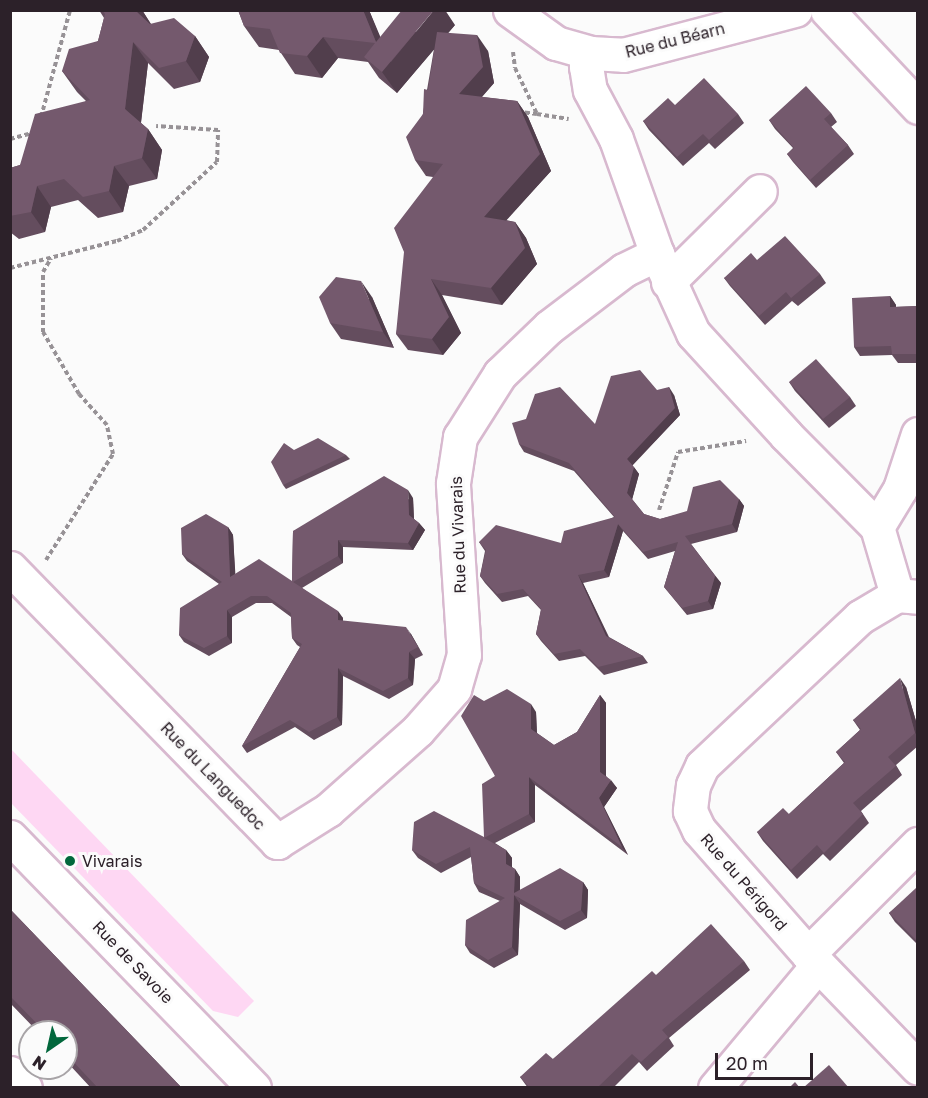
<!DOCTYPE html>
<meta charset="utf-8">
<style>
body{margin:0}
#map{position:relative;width:928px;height:1098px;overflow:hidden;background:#fbfbfb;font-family:"Golos Text",sans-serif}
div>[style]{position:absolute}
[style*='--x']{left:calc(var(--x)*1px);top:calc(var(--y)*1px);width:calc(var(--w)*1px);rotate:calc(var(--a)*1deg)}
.green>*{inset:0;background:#fed7f3}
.path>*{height:4px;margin-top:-2px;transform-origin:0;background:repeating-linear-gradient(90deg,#979296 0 4.5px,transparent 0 7.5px)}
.roads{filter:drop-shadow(2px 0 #d8b9cf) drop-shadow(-2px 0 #d8b9cf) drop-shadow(0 2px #d8b9cf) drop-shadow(0 -2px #d8b9cf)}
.minor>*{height:33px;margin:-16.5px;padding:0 16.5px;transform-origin:16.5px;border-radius:16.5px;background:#fff}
.wall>*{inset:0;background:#644d5e}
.shaded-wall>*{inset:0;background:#513e4c}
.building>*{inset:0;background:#74596d}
.dots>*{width:16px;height:16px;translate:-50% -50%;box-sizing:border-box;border:3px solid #fbfbfb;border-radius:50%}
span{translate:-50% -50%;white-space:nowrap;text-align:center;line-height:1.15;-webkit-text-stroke:6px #fbfbfb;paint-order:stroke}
.street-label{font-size:16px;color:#2c2129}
.poi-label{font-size:16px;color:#2c2129}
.left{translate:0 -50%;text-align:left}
.frame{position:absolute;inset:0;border:12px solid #2c2129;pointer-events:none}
.north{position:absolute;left:18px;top:1020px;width:60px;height:60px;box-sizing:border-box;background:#fbfbfb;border:2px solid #a8a4a7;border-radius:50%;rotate:214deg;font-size:16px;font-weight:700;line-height:24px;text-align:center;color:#2c2129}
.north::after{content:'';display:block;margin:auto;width:21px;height:27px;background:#02673c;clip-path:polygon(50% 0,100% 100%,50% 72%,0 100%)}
.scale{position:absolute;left:715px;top:1053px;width:98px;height:27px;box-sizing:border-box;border:3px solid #2c2129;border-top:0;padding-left:8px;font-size:18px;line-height:21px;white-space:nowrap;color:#2c2129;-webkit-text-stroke:4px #fbfbfb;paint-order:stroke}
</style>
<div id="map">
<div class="green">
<i style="clip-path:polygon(10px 748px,254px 1001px,238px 1017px,213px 1011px,11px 803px)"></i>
</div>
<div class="path">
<i style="--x:513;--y:52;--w:16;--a:83"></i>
<i style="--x:515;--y:68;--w:51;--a:64.4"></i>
<i style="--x:537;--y:114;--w:17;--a:-173"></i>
<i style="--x:537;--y:114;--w:32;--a:9"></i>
<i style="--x:41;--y:117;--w:111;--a:-74.8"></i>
<i style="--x:10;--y:139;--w:24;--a:-15"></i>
<i style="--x:10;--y:268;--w:110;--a:-14.2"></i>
<i style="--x:117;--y:241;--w:28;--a:-23"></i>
<i style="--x:143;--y:230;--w:100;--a:-42.6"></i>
<i style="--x:217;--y:162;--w:32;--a:-88"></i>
<i style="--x:218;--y:130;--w:62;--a:-176.3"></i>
<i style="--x:659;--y:510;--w:61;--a:-71.9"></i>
<i style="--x:678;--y:452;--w:69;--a:-9.2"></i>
<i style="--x:46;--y:560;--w:125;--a:-57.7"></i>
<i style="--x:113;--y:454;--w:30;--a:-102"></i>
<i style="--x:107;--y:425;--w:42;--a:-132.1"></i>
<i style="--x:79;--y:394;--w:72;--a:-120.1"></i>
<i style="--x:43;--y:332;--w:60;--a:-90"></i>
<i style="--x:43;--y:272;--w:16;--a:-60"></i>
</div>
<div class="roads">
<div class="minor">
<i style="--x:510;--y:10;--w:57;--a:35.7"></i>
<i style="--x:556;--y:43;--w:35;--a:16"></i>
<i style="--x:590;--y:53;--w:33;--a:3"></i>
<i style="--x:623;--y:55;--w:178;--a:-14.7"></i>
<i style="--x:827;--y:10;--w:133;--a:46.8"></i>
<i style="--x:590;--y:53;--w:14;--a:107"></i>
<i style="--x:586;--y:66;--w:24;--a:81"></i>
<i style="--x:590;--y:90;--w:55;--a:62"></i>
<i style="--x:616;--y:139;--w:122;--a:70.4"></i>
<i style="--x:657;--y:254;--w:87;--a:65.5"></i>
<i style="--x:693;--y:333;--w:138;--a:47.6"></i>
<i style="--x:786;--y:435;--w:129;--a:45.3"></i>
<i style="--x:877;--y:527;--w:71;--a:73.6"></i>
<i style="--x:897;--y:595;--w:21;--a:5"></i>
<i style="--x:668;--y:282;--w:129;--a:-44.7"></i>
<i style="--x:877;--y:527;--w:44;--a:-58.8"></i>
<i style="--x:900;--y:489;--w:58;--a:-71.9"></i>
<i style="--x:10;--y:568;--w:383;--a:45.7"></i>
<i style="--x:277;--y:842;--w:60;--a:-32.1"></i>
<i style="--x:328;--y:810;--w:120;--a:-41.6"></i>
<i style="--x:418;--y:730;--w:55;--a:-48.7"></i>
<i style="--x:454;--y:689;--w:35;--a:-74"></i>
<i style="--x:464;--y:655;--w:172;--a:-93.7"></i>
<i style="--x:453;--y:483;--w:47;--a:-81.3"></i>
<i style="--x:460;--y:437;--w:75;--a:-57.6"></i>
<i style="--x:500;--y:374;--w:68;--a:-43.8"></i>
<i style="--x:549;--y:327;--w:94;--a:-37.2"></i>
<i style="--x:624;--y:270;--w:37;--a:-26"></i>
<i style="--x:897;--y:595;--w:43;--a:149.3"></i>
<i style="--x:860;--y:617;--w:217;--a:136.7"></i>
<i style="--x:702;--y:766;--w:21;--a:115"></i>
<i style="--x:693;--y:785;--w:26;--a:97"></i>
<i style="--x:690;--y:811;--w:21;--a:65"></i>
<i style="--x:699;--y:830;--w:165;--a:48.7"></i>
<i style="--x:808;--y:954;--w:158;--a:46"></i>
<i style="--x:10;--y:837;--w:350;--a:45.8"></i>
<i style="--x:808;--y:954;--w:156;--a:-45"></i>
<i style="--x:10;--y:1073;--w:21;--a:45"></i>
<i style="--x:715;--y:1088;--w:160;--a:-50.1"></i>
</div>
</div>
<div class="wall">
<i style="clip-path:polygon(99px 10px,142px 10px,151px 24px,195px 36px,209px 57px,200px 82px,174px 89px,148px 63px,141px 123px,148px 129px,162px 150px,157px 179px,129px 186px,123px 212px,98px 218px,78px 200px,51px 207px,45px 232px,19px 239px,10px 232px,10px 168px,20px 165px,86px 101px,77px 92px,62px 71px,98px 41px,104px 18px)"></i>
<i style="clip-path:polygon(238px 10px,369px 10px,380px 38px,455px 25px,448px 33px,488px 51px,494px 83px,482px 97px,517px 101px,528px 117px,551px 171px,506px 220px,515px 222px,526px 238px,537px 264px,502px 305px,442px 295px,461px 333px,443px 355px,408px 350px,396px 334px,433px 177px,426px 176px,415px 160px,434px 49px,397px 93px,379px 78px,368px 62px,338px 58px,322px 78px,295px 74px,279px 50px,259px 47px,244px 26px)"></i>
<i style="clip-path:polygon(675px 105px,738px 114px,744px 123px,715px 149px,709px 143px,683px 166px,649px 130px,643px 121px)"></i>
<i style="clip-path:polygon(831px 113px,837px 122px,831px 127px,848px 145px,854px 154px,816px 188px,793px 162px,787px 154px,793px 148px,775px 129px,769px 120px)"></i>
<i style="clip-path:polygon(757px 260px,820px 274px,826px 283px,798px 306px,792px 301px,765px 325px,730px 286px,724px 278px)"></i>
<i style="clip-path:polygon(890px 296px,896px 305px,896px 307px,918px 306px,918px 363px,898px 363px,892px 355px,860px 356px,854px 347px)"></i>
<i style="clip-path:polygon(372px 297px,394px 348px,341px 339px,330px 323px)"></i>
<i style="clip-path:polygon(789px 382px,850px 397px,856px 406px,829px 428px,795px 391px)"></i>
<i style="clip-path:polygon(674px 395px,680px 415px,632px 465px,639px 474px,632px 499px,644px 514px,660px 519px,739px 499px,744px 506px,737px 532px,691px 544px,721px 583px,713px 609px,687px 615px,664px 587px,675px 551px,648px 559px,623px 531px,609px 577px,583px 583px,609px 637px,643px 656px,648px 663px,604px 675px,585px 656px,559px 661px,541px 641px,536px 634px,541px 610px,528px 596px,502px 602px,485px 583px,480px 576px,485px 551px,479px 542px,561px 543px,614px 517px,574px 471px,524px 452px,519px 444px,595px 424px)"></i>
<i style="clip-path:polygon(294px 450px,346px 455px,350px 459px,286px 489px,283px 485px)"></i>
<i style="clip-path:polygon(413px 498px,414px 519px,419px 523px,425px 530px,413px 550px,343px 547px,343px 563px,302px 588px,343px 618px,343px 621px,411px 634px,423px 655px,415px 659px,413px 685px,389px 699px,343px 676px,342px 725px,314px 740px,295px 727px,247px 753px,242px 746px,300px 647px,297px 645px,292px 638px,291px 617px,272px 603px,256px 603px,232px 617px,232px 643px,209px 656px,184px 642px,179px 635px,219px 584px,187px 561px,182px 554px,228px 527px,233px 535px,235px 574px,292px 581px,293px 531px)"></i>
<i style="clip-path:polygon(906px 687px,918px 728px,918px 746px,896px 765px,902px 775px,861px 811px,869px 823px,830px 861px,823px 854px,797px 879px,763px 841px,757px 832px,789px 814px,844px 763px,836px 752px,860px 730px,853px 720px)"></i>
<i style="clip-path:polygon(600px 695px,606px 703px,606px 776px,617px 788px,604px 807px,628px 855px,535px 785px,535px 822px,495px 843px,506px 850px,512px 858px,512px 867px,515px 869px,520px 877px,520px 890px,583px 882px,588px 890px,587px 918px,565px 930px,520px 904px,518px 955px,494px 968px,470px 953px,465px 945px,500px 901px,479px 892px,474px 883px,471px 857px,441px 873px,418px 858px,412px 850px,484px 837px,495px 776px,484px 701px,536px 712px,537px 733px,554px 745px,577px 732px)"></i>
<i style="clip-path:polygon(918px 889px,918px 945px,895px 922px,889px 913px)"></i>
<i style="clip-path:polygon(10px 909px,182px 1088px,91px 1088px,66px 1061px,66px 1032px,38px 1032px,10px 1003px)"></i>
<i style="clip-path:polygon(744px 961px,750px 970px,669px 1038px,674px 1046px,647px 1071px,639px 1062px,613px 1088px,528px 1088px,520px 1077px,553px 1059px,656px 975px)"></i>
</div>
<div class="shaded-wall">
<i style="clip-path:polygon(137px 10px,142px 10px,152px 26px,152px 33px,137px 12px)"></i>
<i style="clip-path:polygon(363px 10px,369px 10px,391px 62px,434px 10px,445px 10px,455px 25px,397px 93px,382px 72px,376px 42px)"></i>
<i style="clip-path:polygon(477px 35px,488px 51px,494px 83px,470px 110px,459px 94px)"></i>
<i style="clip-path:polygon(195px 36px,209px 57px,200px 82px,186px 61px)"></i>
<i style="clip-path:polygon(323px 37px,338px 58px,322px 78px,307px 56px)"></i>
<i style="clip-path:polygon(133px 42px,148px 63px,140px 130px,125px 109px)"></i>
<i style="clip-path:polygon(517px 101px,528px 117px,551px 171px,495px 233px,484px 217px)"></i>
<i style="clip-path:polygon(148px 129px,162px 150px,157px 179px,142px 158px)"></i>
<i style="clip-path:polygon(114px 166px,129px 186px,123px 212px,109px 191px)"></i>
<i style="clip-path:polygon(37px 186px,51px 207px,45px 232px,31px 212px)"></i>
<i style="clip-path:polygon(515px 222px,526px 238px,537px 264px,502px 305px,491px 288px)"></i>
<i style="clip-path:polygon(431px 279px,442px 295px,461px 333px,443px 355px,432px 339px)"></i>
<i style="clip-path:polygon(361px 281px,372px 297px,394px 348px,383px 332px)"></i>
<i style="clip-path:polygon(890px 296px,896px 305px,896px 316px,890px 307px)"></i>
<i style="clip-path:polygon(669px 387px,674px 395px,680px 415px,632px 466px,627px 459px)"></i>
<i style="clip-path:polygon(634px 467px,639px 474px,632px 500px,627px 493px)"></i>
<i style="clip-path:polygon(408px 490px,413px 498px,414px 522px,409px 515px)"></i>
<i style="clip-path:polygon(739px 499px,744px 506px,737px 532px,732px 524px)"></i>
<i style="clip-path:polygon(419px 523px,425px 530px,413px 550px,408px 543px)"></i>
<i style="clip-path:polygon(618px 524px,623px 531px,609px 577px,604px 570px)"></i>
<i style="clip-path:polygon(228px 527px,233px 535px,236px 585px,230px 577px)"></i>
<i style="clip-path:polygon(338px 540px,343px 547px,343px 563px,338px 556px)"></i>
<i style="clip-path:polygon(578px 575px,583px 583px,611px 643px,606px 636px)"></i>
<i style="clip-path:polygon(715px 576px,721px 583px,713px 609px,708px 601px)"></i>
<i style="clip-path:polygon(227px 610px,232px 617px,232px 643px,227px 636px)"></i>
<i style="clip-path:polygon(338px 611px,343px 618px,343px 628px,338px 620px)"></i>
<i style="clip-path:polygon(406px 627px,411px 634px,423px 655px,418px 647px)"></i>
<i style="clip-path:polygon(409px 652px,415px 659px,413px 685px,408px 678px)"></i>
<i style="clip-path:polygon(338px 668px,343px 676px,342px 725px,337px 717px)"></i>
<i style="clip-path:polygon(900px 678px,906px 687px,918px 728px,918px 736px,915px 733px)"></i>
<i style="clip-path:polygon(600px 695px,606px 703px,606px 780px,600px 772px)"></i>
<i style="clip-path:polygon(531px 704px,536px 712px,537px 737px,531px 729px)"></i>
<i style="clip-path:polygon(529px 777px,535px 785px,535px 822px,529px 814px)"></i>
<i style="clip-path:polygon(611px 780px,617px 788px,604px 807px,628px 855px,622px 847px,599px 798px)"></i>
<i style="clip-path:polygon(506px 850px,512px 858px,512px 872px,506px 864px)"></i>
<i style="clip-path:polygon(515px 869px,520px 877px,520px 899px,514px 893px)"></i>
<i style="clip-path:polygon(583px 882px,588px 890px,587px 918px,581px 910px)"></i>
<i style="clip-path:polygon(514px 895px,520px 904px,518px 955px,512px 947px)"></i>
</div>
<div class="building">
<i style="clip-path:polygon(102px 10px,137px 10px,137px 12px,150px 24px,174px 18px,195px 36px,186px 61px,159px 68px,133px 42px,125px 109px,148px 129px,142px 158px,114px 166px,109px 191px,83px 197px,64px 179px,37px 186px,31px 212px,10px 216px,10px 168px,20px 165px,35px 114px,90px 100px,62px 71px,69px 49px,98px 41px,105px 14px)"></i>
<i style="clip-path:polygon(238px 10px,363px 10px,376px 42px,402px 10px,434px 10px,382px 72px,364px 57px,375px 43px,323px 37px,307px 56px,280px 53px,270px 29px,244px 26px)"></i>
<i style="clip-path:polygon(437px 32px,477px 35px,483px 67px,459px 94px,517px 101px,540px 154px,484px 217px,515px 222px,525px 248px,491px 288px,431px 279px,449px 317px,432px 339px,396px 334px,404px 252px,394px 228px,443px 164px,415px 160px,406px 137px,423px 114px,424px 89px,428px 90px)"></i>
<i style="clip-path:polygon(704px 78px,738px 114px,709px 140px,703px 134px,677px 157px,643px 121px,668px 98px,675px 105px)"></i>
<i style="clip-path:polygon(806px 86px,831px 113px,824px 119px,848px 145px,810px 180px,787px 154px,794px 148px,769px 120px)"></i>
<i style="clip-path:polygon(785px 236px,820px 274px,791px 298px,786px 292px,759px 316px,724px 278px,751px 253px,757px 260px)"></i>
<i style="clip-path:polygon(336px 277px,361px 281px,383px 332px,330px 323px,319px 297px)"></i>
<i style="clip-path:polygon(890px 296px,890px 307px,918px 306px,918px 354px,892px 354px,891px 346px,854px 347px,852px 298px)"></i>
<i style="clip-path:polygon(816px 359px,850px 397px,823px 419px,789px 382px)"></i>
<i style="clip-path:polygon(640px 370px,657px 390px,669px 387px,675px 408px,627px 459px,634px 467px,627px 493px,644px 514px,660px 519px,687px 511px,693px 487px,720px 480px,739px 499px,732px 524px,685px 536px,715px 576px,708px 601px,682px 608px,664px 587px,678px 542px,643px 552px,618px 524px,604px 570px,578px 575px,606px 636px,643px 656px,598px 667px,580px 649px,554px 654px,536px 634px,541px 609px,523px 589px,497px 594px,480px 576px,486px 550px,479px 542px,496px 525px,561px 543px,564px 531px,615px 517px,569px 463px,519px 444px,512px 423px,526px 419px,535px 394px,560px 387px,595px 424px,611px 376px)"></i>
<i style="clip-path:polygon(318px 438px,346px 455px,283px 485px,271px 462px,284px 443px,294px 450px)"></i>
<i style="clip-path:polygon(384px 476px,408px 490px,409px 515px,419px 523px,408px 543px,338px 540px,338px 556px,293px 582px,338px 611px,338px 620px,406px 627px,418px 647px,409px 652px,408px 678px,383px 691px,338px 668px,337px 717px,309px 732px,290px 720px,242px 746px,302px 644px,292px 638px,291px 613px,267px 596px,251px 596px,227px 610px,227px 636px,204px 648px,179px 635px,180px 608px,222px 582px,182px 554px,181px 528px,206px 514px,228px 527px,230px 577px,259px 559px,292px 581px,293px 531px)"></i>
<i style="clip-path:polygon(900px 678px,915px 733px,888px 757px,896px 766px,853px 803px,863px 814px,824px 853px,817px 845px,791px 870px,757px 832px,783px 808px,789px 814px,845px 762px,836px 752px,861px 729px,853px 720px)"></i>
<i style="clip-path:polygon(507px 689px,531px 704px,531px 729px,554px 745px,577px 732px,600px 695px,600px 772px,611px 780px,599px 798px,622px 847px,529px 777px,529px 814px,484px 838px,506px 850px,506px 864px,515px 869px,514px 893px,560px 868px,583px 882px,581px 910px,560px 921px,514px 895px,512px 947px,488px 960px,465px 945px,466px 920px,505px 898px,474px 883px,470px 847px,436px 864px,412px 850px,414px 822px,434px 811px,484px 837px,482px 784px,495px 776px,461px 716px,474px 695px,484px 701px)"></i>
<i style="clip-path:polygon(916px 888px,918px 889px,918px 942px,889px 913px)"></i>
<i style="clip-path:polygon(10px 909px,182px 1088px,98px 1088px,66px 1054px,66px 1032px,45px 1032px,10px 996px)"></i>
<i style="clip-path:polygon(711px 924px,744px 961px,662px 1030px,668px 1037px,641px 1062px,632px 1054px,597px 1088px,530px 1088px,520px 1077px,546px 1053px,553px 1059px,652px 971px,656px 975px)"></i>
<i style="clip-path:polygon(829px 1065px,849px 1088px,803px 1088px)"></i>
<i style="clip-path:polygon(795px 1082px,800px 1088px,789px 1088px)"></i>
</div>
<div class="dots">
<i style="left:70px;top:861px;background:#02673c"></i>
</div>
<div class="street-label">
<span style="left:675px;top:40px;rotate:-14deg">Rue du Béarn</span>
<span style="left:458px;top:535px;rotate:-92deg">Rue du Vivarais</span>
<span style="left:213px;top:776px;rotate:46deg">Rue du Languedoc</span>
<span style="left:744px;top:882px;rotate:49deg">Rue du Périgord</span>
<span style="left:133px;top:962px;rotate:46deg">Rue de Savoie</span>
</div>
<div class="poi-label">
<span class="left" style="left:82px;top:861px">Vivarais</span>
</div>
<div class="frame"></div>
<div class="north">N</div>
<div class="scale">20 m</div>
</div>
